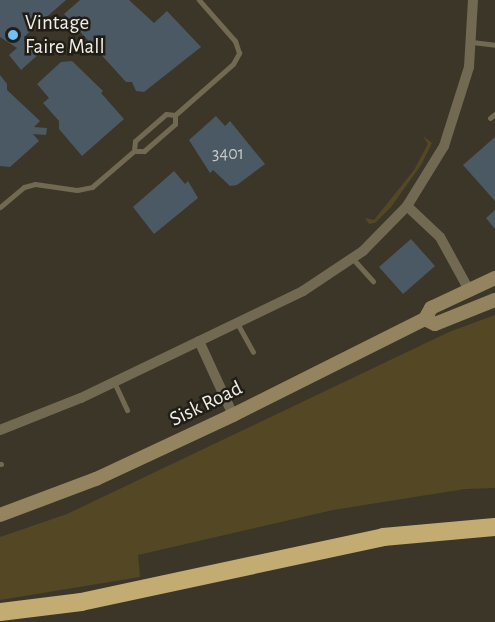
<!DOCTYPE html>
<style>
body{margin:0}
#map{position:relative;width:495px;height:622px;overflow:hidden;background:#3c3628;font-family:"Alegreya Sans",sans-serif}
div>[style]{position:absolute}
[style*='--x']{left:calc(var(--x)*1px);top:calc(var(--y)*1px);width:calc(var(--w)*1px);rotate:calc(var(--a)*1deg)}
.green>*{inset:0;background:#544724}
.building>*{inset:0;background:#4a5963}
.lane>*{height:5px;margin:-2.5px;padding:0 2.5px;transform-origin:2.5px;border-radius:2.5px;background:#726952}
.street>*{height:10px;margin:-5px;padding:0 5px;transform-origin:5px;border-radius:5px;background:#726952}
.secondary>*{height:14px;margin:-7px;padding:0 7px;transform-origin:7px;border-radius:7px;background:#93845f}
.highway>*{height:18px;margin:-9px;padding:0 9px;transform-origin:9px;border-radius:9px;background:#c3ac72}
.dots>*{width:16px;height:16px;translate:-50% -50%;box-sizing:border-box;border:3px solid #201e17;border-radius:50%}
span{translate:-50% -50%;white-space:nowrap;text-align:center;line-height:1.15;-webkit-text-stroke:5px #201e17;paint-order:stroke}
.number-label{font-size:18px;color:#c6c8c4}
.number-label span{-webkit-text-stroke-width:0}
.poi-label{font-size:21px;color:#f0ede4}
.left{translate:0 -50%;text-align:left}
.street-label{font-size:21px;color:#f0ede4}
</style>
<div id="map">
<div class="green">
<i style="clip-path:polygon(423px 136px,432px 143px,421px 165px,391px 207px,375px 223px,369px 224px,365px 218px,374px 220px,414px 170px,428px 144px)"></i>
<i style="clip-path:polygon(495px 315px,495px 488px,465px 489px,333px 510px,138px 555px,140px 577px,0 600px,0 537px,67px 514px,449px 332px)"></i>
</div>
<div class="building">
<i style="clip-path:polygon(0 0,66px 0,25px 36px,24px 42px,28px 39px,40px 53px,21px 70px,9px 55px,17px 48px,0 37px)"></i>
<i style="clip-path:polygon(80px 0,129px 0,154px 23px,167px 11px,201px 47px,144px 92px,136px 91px,132px 82px,126px 82px,64px 14px)"></i>
<i style="clip-path:polygon(72px 61px,103px 91px,101px 93px,124px 119px,82px 156px,59px 129px,59px 121px,43px 103px,49px 98px,37px 84px,61px 62px)"></i>
<i style="clip-path:polygon(0 75px,7px 84px,7px 90px,40px 121px,34px 127px,47px 128px,46px 135px,33px 134px,39px 141px,10px 167px,0 166px)"></i>
<i style="clip-path:polygon(216px 116px,225px 126px,230px 121px,265px 164px,237px 185px,230px 186px,213px 170px,210px 173px,189px 140px)"></i>
<i style="clip-path:polygon(495px 137px,495px 201px,463px 165px)"></i>
<i style="clip-path:polygon(174px 171px,185px 184px,188px 181px,198px 198px,154px 234px,133px 207px)"></i>
<i style="clip-path:polygon(495px 210px,495px 229px,486px 218px)"></i>
<i style="clip-path:polygon(411px 239px,435px 266px,403px 294px,379px 267px)"></i>
</div>
<div class="lane">
<i style="--x:472;--y:42;--w:23;--a:7"></i>
<i style="--x:175;--y:115;--w:77;--a:-41.3"></i>
<i style="--x:233;--y:64;--w:13;--a:-61"></i>
<i style="--x:239;--y:53;--w:13;--a:-108"></i>
<i style="--x:235;--y:41;--w:55;--a:-131.3"></i>
<i style="--x:490;--y:118;--w:6;--a:-39"></i>
<i style="--x:0;--y:207;--w:31;--a:-40"></i>
<i style="--x:24;--y:187;--w:11;--a:-15"></i>
<i style="--x:35;--y:184;--w:42;--a:8.1"></i>
<i style="--x:77;--y:190;--w:15;--a:-11"></i>
<i style="--x:92;--y:187;--w:55;--a:-40.6"></i>
<i style="--x:134;--y:151;--w:10;--a:0"></i>
<i style="--x:144;--y:151;--w:41;--a:-41.1"></i>
<i style="--x:175;--y:124;--w:9;--a:-90"></i>
<i style="--x:175;--y:115;--w:9;--a:-174"></i>
<i style="--x:166;--y:114;--w:41;--a:138.9"></i>
<i style="--x:135;--y:141;--w:10;--a:96"></i>
<i style="--x:353;--y:259;--w:30;--a:48"></i>
<i style="--x:237;--y:323;--w:33;--a:61"></i>
<i style="--x:114;--y:382;--w:31;--a:65"></i>
<i style="--x:0;--y:464;--w:1;--a:0"></i>
</div>
<div class="street">
<i style="--x:407;--y:206;--w:45;--a:43.2"></i>
<i style="--x:440;--y:237;--w:60;--a:61.3"></i>
<i style="--x:199;--y:341;--w:81;--a:65.3"></i>
<i style="--x:0;--y:430;--w:87;--a:-21.6"></i>
<i style="--x:81;--y:398;--w:246;--a:-25.7"></i>
<i style="--x:303;--y:291;--w:72;--a:-33.7"></i>
<i style="--x:363;--y:251;--w:63;--a:-45.6"></i>
<i style="--x:407;--y:206;--w:70;--a:-58.3"></i>
<i style="--x:444;--y:146;--w:83;--a:-72.4"></i>
<i style="--x:469;--y:67;--w:67;--a:-86.6"></i>
</div>
<div class="secondary">
<i style="--x:425;--y:319;--w:11;--a:27"></i>
<i style="--x:435;--y:324;--w:65;--a:-21.8"></i>
<i style="--x:0;--y:515;--w:103;--a:-20.6"></i>
<i style="--x:96;--y:479;--w:151;--a:-25"></i>
<i style="--x:233;--y:415;--w:215;--a:-26.6"></i>
<i style="--x:425;--y:319;--w:13;--a:-61"></i>
<i style="--x:431;--y:308;--w:71;--a:-25.1"></i>
</div>
<div class="highway">
<i style="--x:0;--y:612;--w:82;--a:-7"></i>
<i style="--x:81;--y:602;--w:309;--a:-12.1"></i>
<i style="--x:383;--y:537;--w:112;--a:-5.1"></i>
</div>
<div class="dots">
<i style="left:13px;top:35px;background:#71c1f4"></i>
</div>
<div class="number-label">
<span style="left:228px;top:154px">3401</span>
</div>
<div class="poi-label">
<span class="left" style="left:25px;top:35px">Vintage<br>Faire Mall</span>
</div>
<div class="street-label">
<span style="left:206px;top:404px;rotate:-26deg">Sisk Road</span>
</div>
</div>
